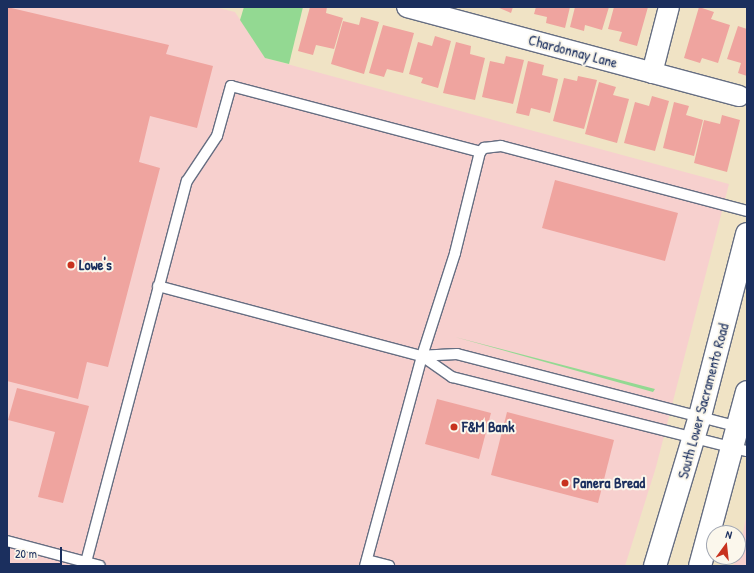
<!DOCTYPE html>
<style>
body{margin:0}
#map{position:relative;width:754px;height:573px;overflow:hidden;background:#f0e3c5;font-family:"Patrick Hand",sans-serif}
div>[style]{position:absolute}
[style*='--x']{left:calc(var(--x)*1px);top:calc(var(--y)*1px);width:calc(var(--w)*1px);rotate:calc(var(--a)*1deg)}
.built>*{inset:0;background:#f7d0ce}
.green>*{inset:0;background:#93d992}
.building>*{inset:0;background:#efa49f}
.roads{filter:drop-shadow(1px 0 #666e82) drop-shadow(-1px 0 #666e82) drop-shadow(0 1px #666e82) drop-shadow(0 -1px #666e82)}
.service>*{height:10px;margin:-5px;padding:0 5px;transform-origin:5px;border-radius:5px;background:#fff}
.minor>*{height:20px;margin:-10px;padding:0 10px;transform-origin:10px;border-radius:10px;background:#fff}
.secondary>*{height:22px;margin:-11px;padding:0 11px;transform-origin:11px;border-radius:11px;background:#fff}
.dots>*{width:11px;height:11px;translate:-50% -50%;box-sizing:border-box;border:2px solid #fbf7ec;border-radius:50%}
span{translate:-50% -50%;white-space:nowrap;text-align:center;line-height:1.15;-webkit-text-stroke:4px #fbf7ec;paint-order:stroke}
.street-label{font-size:15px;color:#1b2f5e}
.poi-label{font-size:15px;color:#1b2f5e;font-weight:700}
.left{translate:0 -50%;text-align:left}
.frame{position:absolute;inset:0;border:8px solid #1b2f5e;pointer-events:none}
.north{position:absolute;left:706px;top:525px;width:40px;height:40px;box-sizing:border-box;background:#fbf7ec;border:1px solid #a1a7b3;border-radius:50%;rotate:15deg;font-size:11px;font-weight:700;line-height:16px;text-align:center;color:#1b2f5e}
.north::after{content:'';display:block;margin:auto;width:14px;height:18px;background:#c8321e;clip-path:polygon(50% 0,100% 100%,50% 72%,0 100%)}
.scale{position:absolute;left:8px;top:547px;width:54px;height:18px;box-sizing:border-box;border:2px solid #1b2f5e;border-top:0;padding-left:5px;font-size:12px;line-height:14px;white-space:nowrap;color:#1b2f5e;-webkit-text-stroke:3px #fbf7ec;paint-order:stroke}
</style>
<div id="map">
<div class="built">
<i style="clip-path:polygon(7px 7px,215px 7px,235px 12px,265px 58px,729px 184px,656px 467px,625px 566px,7px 566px)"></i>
<i style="clip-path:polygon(747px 513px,747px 566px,733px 566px,738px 557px)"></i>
</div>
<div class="green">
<i style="clip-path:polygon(244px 7px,303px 7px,289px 64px,265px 58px,240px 20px)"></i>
<i style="clip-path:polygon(455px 337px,655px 389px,653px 392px)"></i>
</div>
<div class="building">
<i style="clip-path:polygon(7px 7px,169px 45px,166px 54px,213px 66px,197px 128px,150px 116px,139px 162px,160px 168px,108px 367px,87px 362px,78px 399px,7px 381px)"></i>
<i style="clip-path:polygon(310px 7px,327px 7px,326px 13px,343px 18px,334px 49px,316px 45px,313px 55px,298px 51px)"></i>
<i style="clip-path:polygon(497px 7px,513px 7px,511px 13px)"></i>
<i style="clip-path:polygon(536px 7px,570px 7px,565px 28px,546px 23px,547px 17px,534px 14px)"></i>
<i style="clip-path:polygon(575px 7px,609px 7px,602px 30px,585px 25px,584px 31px,570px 27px)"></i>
<i style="clip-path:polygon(614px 7px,648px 7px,637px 46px,619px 41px,622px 32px,608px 29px)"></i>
<i style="clip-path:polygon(699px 7px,714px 12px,711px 19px,730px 25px,718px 63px,702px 58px,700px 63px,684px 58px)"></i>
<i style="clip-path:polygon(361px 17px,379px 22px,364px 74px,331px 64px,343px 21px,359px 25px)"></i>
<i style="clip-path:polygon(383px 25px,414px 33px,403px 73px,387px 69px,384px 77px,369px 73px)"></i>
<i style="clip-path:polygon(738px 26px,747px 29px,747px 76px,738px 73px,741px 63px,727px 59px)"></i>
<i style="clip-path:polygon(435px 36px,451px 41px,438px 88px,421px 83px,423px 78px,409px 74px,418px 42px,432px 46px)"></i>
<i style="clip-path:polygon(456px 42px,471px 46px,470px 54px,485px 58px,475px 100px,443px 93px)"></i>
<i style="clip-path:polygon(506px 56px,524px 60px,513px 104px,482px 97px,490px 61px,504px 64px)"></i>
<i style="clip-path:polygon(528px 61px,544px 65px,542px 75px,558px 79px,550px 113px,531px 108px,529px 116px,516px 113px)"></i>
<i style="clip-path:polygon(578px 76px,597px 80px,584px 129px,553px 121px,564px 78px,577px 81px)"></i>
<i style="clip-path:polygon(599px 82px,616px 87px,613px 95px,629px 99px,617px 143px,585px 134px)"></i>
<i style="clip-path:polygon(652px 96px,669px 101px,655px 151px,624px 143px,635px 102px,649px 106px)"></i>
<i style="clip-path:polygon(674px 102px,689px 106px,686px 115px,703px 120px,694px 156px,663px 148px)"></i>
<i style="clip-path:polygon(722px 115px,740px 120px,727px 172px,694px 163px,704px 120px,720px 124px)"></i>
<i style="clip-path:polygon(555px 180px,678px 213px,665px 261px,542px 228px)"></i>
<i style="clip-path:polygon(17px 388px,89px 406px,63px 503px,38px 497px,55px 432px,8px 420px)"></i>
<i style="clip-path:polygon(437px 399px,491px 413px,479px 459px,425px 444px)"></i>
<i style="clip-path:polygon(507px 412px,614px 440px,598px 503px,491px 475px)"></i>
</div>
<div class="roads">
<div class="service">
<i style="--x:158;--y:286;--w:273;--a:14.9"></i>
<i style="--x:739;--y:427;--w:291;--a:-165.5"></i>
<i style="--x:457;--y:354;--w:35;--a:177"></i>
<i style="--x:422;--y:356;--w:37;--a:35"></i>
<i style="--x:452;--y:377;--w:304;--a:14.1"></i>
<i style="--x:7;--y:541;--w:96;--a:15"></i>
<i style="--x:367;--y:560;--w:23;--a:15"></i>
<i style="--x:85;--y:566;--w:398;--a:-75.2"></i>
<i style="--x:187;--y:181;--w:54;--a:-56.3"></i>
<i style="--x:217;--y:136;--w:52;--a:-74.4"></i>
<i style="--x:231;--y:86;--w:258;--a:14.8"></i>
<i style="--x:365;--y:566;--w:218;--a:-74.8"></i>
<i style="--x:422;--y:356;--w:108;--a:-72.2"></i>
<i style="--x:455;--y:253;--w:104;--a:-76.1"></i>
<i style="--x:480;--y:152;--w:6;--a:-45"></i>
<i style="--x:484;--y:148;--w:17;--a:-7"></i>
<i style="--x:501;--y:146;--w:254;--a:14.8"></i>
</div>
<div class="minor">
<i style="--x:407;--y:7;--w:344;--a:15"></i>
<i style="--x:652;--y:73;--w:68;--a:-75.6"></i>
</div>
<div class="secondary">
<i style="--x:655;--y:566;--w:157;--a:-73.3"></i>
<i style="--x:700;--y:416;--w:188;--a:-75.5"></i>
<i style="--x:700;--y:566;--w:180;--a:-74.9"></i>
</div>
</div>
<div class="dots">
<i style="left:71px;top:265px;background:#c8321e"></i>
<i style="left:454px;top:427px;background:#c8321e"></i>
<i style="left:565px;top:483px;background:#c8321e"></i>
</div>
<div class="street-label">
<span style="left:573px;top:51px;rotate:15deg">Chardonnay Lane</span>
<span style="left:703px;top:401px;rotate:-75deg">South Lower Sacramento Road</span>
</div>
<div class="poi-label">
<span class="left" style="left:79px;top:265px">Lowe's</span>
<span class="left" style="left:462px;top:427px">F&amp;M Bank</span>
<span class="left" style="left:573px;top:483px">Panera Bread</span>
</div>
<div class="frame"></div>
<div class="north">N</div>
<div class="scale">20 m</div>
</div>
